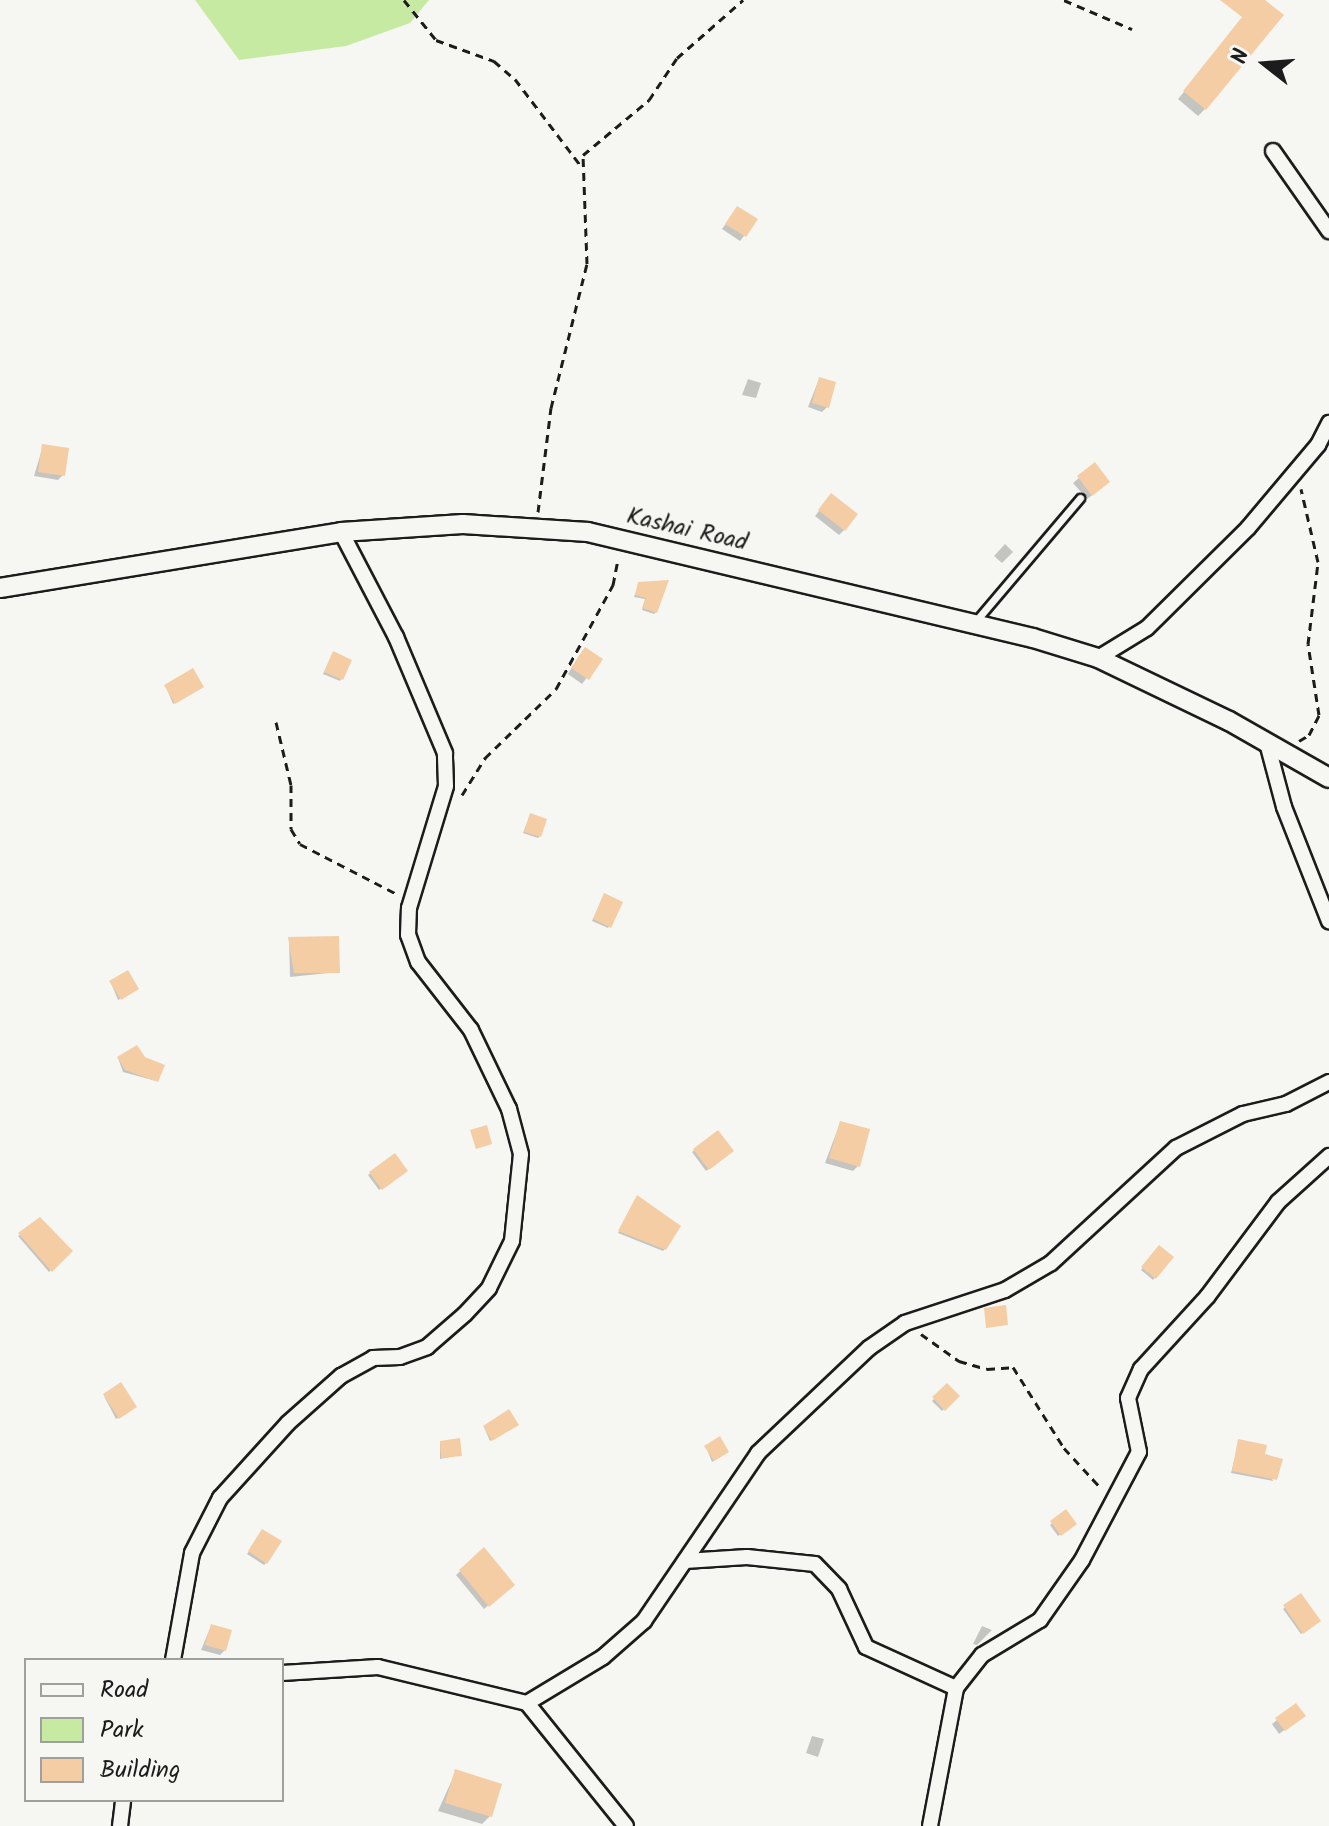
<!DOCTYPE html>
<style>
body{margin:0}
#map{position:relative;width:1329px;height:1826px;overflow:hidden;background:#f6f6f2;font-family:Kalam,sans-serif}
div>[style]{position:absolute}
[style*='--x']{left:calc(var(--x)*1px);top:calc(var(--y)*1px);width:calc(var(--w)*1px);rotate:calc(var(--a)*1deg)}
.green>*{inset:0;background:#c7eaa3}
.shadow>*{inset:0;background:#0003}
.building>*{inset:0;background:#f5cda4}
.path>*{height:3px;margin-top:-1.5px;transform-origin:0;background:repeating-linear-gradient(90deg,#1c1c1c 0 8px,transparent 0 14px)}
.roads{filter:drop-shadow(2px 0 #1c1c1c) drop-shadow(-2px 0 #1c1c1c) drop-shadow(0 2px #1c1c1c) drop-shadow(0 -2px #1c1c1c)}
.service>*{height:7px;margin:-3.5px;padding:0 3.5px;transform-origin:3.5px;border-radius:3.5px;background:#f6f6f2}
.minor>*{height:14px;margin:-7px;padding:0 7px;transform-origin:7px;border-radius:7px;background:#f6f6f2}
.tertiary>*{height:18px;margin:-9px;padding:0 9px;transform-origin:9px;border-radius:9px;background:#f6f6f2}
span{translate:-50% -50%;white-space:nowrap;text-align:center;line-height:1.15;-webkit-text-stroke:6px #f6f6f2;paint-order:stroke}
.street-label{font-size:24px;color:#1c1c1c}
.legend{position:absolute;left:24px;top:1658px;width:260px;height:144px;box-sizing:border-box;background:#f6f6f2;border:2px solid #9f9f9c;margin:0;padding:10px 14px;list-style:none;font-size:24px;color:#1c1c1c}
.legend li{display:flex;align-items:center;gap:16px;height:40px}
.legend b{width:40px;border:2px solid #9f9f9c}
.north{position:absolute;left:1225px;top:24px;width:80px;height:80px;-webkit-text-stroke:6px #f6f6f2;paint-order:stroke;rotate:287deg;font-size:22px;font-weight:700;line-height:32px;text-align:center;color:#1c1c1c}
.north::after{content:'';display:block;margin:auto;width:28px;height:36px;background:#1c1c1c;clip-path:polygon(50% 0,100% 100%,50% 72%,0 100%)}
</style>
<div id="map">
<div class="green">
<i style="clip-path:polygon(195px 0,429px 0,410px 23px,346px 46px,239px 60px)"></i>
</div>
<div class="shadow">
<i style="clip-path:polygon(1262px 0,1205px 109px,1198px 116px,1178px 99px)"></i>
<i style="clip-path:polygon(737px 208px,744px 236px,740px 241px,722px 229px)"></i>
<i style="clip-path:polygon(748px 379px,761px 383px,756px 398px,742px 395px)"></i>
<i style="clip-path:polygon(819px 379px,827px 407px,822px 412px,808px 407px)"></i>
<i style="clip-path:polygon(43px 446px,63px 475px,58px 480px,34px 476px)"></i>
<i style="clip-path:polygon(1094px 465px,1103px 487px,1087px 499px,1073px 483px)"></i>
<i style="clip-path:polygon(827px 501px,844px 530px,839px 535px,815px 516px)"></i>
<i style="clip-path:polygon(1005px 544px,1013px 552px,1002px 563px,994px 556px)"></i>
<i style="clip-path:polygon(639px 584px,656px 612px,654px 614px,642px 610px,645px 599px,634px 597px)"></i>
<i style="clip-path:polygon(580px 654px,600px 660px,582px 684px,568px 674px)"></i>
<i style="clip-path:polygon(332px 655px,341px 679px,340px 681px,323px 674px)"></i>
<i style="clip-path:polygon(166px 687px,200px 688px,173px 704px)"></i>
<i style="clip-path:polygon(530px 815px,540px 836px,538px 838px,523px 833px)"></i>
<i style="clip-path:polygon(603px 897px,609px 926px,608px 928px,592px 921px)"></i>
<i style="clip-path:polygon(289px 939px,338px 972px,290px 977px)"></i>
<i style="clip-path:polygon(111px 983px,135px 990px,118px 1000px)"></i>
<i style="clip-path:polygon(118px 1058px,156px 1081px,123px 1072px)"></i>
<i style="clip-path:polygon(840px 1123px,858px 1166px,853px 1171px,825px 1163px)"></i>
<i style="clip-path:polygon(718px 1133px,732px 1151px,706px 1171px,692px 1152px)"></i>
<i style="clip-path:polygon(395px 1156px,406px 1171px,379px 1190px,368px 1175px)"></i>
<i style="clip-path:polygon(636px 1200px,665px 1249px,663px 1251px,618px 1233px)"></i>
<i style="clip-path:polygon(40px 1220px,71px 1251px,49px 1272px,18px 1236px)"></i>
<i style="clip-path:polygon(1159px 1247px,1171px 1257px,1153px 1280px,1141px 1270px)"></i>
<i style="clip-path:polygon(947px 1386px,957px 1396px,942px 1411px,932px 1401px)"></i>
<i style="clip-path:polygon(104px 1396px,133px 1409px,116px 1419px)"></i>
<i style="clip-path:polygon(484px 1427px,514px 1427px,490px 1441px)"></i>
<i style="clip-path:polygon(1239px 1441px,1262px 1455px,1273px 1481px,1231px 1473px)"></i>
<i style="clip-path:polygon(440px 1442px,460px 1455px,440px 1459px)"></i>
<i style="clip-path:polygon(706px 1447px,725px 1454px,712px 1462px)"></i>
<i style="clip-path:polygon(1066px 1512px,1075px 1524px,1058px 1536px,1050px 1525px)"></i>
<i style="clip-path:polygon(261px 1533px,266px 1563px,264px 1565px,247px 1554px)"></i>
<i style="clip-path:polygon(484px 1550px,509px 1588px,484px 1609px,456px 1575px)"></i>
<i style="clip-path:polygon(1301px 1596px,1318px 1621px,1301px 1634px,1283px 1609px)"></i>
<i style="clip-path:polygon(211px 1626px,225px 1650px,220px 1655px,201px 1650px)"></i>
<i style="clip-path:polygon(982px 1626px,992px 1630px,977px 1645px,973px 1644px)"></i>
<i style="clip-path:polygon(1277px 1720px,1298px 1720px,1279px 1734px,1272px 1724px)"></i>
<i style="clip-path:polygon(812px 1736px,824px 1739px,818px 1757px,806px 1753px)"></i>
<i style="clip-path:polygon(456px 1771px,490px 1816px,482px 1824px,438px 1811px)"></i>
</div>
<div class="building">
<i style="clip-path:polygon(1220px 0,1265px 0,1284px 15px,1206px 110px,1183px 91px,1242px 17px)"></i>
<i style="clip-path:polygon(737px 206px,758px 219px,746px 237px,725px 224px)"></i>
<i style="clip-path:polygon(819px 377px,836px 382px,829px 408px,812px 403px)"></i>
<i style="clip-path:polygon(42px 444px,69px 448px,65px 476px,38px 472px)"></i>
<i style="clip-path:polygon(1095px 462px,1110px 482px,1092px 496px,1077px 476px)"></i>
<i style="clip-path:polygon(831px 493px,858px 514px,845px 531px,818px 510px)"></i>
<i style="clip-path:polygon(669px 580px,657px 613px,642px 608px,646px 598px,635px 595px,638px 582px)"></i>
<i style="clip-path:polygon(585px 647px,603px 659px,589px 680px,571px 668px)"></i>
<i style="clip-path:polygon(333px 651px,352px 660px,343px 680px,324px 672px)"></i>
<i style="clip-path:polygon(193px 668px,204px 687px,175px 704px,164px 685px)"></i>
<i style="clip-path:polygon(530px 813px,547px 819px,541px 837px,524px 832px)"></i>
<i style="clip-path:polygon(604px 893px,623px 902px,611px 928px,593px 919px)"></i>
<i style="clip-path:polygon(339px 936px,340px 973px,294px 973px,288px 937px)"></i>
<i style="clip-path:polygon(128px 970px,139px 989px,121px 1000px,109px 981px)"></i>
<i style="clip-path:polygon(137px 1045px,145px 1057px,165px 1065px,158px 1082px,125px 1070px,117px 1057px)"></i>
<i style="clip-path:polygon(840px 1121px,870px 1129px,860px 1167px,829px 1158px)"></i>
<i style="clip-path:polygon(487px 1125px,492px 1144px,476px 1149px,470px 1130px)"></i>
<i style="clip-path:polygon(718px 1130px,734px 1151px,709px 1170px,693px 1149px)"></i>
<i style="clip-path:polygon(395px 1153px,408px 1171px,382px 1190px,369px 1172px)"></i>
<i style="clip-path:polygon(637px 1195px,681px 1226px,666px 1250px,618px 1231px)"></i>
<i style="clip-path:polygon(40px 1217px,73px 1251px,52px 1272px,18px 1233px)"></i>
<i style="clip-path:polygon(1159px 1245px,1174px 1257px,1156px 1279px,1141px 1267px)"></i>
<i style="clip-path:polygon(1006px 1305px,1008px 1325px,986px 1328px,984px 1308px)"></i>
<i style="clip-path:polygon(121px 1382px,137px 1407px,119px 1419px,103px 1394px)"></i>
<i style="clip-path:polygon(947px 1383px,960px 1396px,945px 1411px,932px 1397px)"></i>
<i style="clip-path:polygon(509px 1409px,519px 1425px,492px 1441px,483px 1426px)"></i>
<i style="clip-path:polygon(720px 1436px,729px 1452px,714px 1461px,704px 1446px)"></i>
<i style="clip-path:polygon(460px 1438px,462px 1456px,441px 1458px,440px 1441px)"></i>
<i style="clip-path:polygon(1238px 1439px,1267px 1445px,1265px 1454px,1283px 1459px,1277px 1480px,1232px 1471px)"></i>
<i style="clip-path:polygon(1066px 1509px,1077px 1524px,1061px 1536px,1050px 1521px)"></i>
<i style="clip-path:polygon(262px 1529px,282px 1541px,267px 1564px,248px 1551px)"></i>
<i style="clip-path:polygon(484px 1547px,515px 1585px,489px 1607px,459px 1570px)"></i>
<i style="clip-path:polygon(1301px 1593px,1321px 1621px,1303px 1634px,1283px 1605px)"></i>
<i style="clip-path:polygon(211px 1624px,232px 1630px,226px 1651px,205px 1645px)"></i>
<i style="clip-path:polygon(1296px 1703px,1306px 1716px,1285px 1731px,1275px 1718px)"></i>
<i style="clip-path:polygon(455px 1769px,502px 1784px,492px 1817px,445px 1803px)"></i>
</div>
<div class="path">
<i style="--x:404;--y:0;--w:51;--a:51.3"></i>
<i style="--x:436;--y:40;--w:62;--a:19.9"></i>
<i style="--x:494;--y:61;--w:28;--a:41"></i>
<i style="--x:515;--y:79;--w:109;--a:52.8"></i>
<i style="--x:1064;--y:0;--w:74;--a:23.1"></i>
<i style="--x:538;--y:512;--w:105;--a:-82.9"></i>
<i style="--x:551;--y:408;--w:148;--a:-76"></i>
<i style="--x:587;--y:264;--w:109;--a:-92.1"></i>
<i style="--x:583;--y:155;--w:86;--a:-39.8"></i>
<i style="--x:649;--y:100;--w:50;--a:-56.3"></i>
<i style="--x:677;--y:58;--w:88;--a:-41.3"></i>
<i style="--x:276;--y:722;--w:65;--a:76.6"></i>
<i style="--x:291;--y:785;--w:44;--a:90"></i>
<i style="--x:291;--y:829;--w:17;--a:59"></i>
<i style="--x:300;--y:844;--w:109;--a:27.3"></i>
<i style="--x:1299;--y:741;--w:12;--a:-31"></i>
<i style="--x:1309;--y:735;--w:22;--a:-63"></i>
<i style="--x:1319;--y:715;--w:72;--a:-98.8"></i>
<i style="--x:1308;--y:644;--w:83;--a:-83"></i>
<i style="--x:1318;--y:562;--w:75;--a:-103.1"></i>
<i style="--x:462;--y:795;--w:44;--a:-58.1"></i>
<i style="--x:485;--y:758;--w:99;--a:-44.2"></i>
<i style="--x:556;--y:689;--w:119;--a:-61.3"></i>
<i style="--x:613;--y:585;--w:26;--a:-79"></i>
<i style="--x:921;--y:1334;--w:47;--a:35.4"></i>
<i style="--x:959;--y:1361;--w:29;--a:16"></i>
<i style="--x:987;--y:1369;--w:26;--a:-4"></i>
<i style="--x:1013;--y:1367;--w:96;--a:57.8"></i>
<i style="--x:1064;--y:1448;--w:53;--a:47.3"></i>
</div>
<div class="roads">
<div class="service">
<i style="--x:974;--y:623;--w:164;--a:-49.7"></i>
</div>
<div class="minor">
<i style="--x:1273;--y:151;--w:98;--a:55"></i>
<i style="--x:1098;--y:658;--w:57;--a:-31.5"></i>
<i style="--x:1147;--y:628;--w:142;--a:-44.7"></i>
<i style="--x:1248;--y:528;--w:109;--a:-49.9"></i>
<i style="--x:1318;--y:445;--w:25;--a:-63"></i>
<i style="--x:1267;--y:743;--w:66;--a:75.1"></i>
<i style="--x:1284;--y:807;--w:123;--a:68.5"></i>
<i style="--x:685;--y:1561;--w:62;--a:-3.7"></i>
<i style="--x:747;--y:1557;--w:68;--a:5.9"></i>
<i style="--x:815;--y:1564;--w:35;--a:46"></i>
<i style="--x:839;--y:1589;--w:64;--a:65"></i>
<i style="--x:866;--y:1647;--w:99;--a:24.5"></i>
<i style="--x:173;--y:1660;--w:109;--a:-79.9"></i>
<i style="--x:192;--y:1553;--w:62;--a:-63"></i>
<i style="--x:220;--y:1498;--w:101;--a:-47.8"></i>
<i style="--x:288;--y:1423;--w:71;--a:-41.6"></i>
<i style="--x:341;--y:1376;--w:37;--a:-29"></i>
<i style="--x:373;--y:1358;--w:27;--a:-2"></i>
<i style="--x:400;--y:1357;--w:29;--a:-20"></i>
<i style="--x:427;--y:1347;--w:50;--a:-41"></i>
<i style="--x:465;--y:1314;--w:35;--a:-47"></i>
<i style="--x:489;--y:1288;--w:52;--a:-63.9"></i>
<i style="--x:512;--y:1241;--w:87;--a:-84.1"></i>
<i style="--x:521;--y:1154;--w:47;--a:-104.9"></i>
<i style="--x:509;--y:1109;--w:88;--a:-115.7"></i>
<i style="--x:471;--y:1030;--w:86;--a:-127.9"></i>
<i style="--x:418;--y:962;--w:29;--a:-110"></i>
<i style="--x:408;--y:935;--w:27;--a:-88"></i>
<i style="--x:409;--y:908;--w:127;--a:-73.1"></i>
<i style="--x:446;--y:786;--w:33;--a:-92"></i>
<i style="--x:445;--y:753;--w:126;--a:-112.9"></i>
<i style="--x:396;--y:637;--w:119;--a:-117.6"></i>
<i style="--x:282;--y:1673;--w:96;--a:-3.6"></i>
<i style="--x:378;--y:1667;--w:153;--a:13.6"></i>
<i style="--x:527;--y:1703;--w:158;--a:51.2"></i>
<i style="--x:527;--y:1703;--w:89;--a:-31.2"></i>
<i style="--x:603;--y:1657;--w:55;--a:-41.3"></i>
<i style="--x:644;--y:1621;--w:203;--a:-55.8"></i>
<i style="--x:758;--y:1453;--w:153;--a:-43.4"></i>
<i style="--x:869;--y:1348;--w:44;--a:-34.8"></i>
<i style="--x:905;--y:1323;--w:105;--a:-18.3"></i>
<i style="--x:1005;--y:1290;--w:53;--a:-30.4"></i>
<i style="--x:1051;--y:1263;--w:170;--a:-42.6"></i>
<i style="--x:1176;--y:1148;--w:75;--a:-26.9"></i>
<i style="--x:1243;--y:1114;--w:44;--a:-13.1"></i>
<i style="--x:1286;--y:1104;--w:48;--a:-27.1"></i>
<i style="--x:120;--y:1826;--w:26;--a:-83"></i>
<i style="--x:930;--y:1826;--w:140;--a:-79.3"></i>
<i style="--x:956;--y:1688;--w:42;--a:-51.8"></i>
<i style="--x:982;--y:1655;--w:68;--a:-31.1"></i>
<i style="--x:1040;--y:1620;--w:73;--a:-55"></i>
<i style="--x:1082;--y:1560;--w:122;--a:-62.2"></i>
<i style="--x:1139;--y:1452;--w:55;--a:-101.5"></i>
<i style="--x:1128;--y:1398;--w:32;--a:-66"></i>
<i style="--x:1141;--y:1369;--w:98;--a:-47.5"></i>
<i style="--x:1207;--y:1297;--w:119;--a:-53.2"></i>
<i style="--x:1278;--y:1202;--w:69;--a:-42"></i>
</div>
<div class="tertiary">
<i style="--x:0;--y:588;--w:346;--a:-9.3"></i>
<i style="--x:341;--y:532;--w:122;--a:-3.8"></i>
<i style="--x:463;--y:524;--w:125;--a:3.7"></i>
<i style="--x:588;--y:532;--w:457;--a:13.4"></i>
<i style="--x:1033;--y:638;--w:68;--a:17.1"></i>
<i style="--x:1098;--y:658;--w:145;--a:25.7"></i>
<i style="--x:1229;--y:721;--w:115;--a:29.7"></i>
</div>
</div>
<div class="street-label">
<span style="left:687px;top:530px;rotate:13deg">Kashai Road</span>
</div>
<ul class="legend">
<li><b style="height:10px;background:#f6f6f2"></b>Road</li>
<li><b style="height:22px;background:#c7eaa3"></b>Park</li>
<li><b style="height:22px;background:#f5cda4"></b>Building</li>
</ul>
<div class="north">N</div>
</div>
